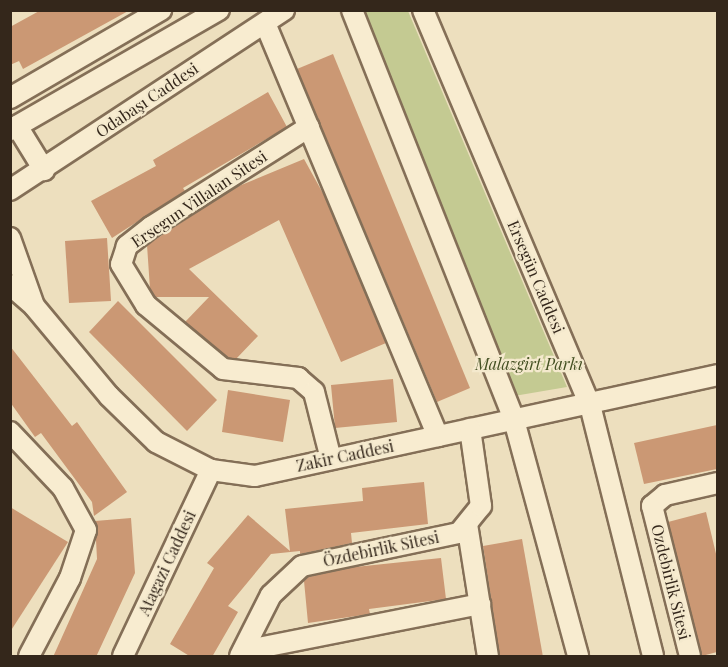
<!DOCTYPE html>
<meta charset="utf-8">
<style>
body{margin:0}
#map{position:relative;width:728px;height:667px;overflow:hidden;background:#eddfbe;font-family:"Playfair Display",serif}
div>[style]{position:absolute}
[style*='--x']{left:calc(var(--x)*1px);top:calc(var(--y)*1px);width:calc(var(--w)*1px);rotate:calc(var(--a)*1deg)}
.green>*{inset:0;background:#c4ca92}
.building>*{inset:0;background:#cb9874}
.roads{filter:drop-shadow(2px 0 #846f57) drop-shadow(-2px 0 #846f57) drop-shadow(0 2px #846f57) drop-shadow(0 -2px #846f57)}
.minor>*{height:20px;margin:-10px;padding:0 10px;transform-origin:10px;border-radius:10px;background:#f8ecd0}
span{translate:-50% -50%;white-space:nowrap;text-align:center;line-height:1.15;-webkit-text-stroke:4.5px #f4e9cd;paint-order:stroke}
.street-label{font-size:16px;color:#34271b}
.park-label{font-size:16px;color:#445022;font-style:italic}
.frame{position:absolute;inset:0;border:12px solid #34271b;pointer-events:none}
</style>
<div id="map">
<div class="green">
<i style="clip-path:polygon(361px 11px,408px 11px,567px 387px,514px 396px)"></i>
</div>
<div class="building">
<i style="clip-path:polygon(41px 10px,130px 10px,23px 69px,19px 61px,10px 65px,10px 27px)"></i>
<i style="clip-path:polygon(333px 54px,470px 388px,437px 402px,297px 69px)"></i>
<i style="clip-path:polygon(268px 92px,287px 127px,183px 188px,185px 191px,112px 238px,91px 201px,156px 166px,153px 160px)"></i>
<i style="clip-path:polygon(304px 159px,325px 197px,386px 343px,341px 362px,279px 220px,189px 269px,258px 336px,236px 359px,228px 358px,185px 322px,209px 297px,155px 297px,150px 289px,147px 245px,234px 188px)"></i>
<i style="clip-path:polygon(107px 238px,111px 301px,69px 303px,65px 241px)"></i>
<i style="clip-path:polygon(118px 301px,217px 400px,187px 431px,89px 332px)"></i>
<i style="clip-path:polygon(10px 346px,72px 426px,77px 422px,127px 492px,94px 516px,92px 502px,41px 433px,35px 437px,10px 402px)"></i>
<i style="clip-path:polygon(393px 379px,397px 422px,335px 428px,331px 385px)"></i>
<i style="clip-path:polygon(228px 390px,290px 400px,283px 442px,222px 432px)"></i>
<i style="clip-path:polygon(717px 425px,717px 469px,644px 484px,634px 443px)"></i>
<i style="clip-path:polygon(424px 482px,428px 524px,351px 533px,352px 543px,300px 554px,300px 551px,271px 554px,228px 606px,238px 612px,212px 657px,191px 657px,170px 644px,214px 568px,207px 563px,248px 515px,290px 551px,285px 509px,363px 501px,362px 488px)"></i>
<i style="clip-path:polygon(10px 507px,68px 542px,10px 632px)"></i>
<i style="clip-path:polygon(706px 512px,717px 558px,717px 652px,702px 656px,668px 522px)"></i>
<i style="clip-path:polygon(131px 518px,135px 573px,96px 657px,53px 657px,97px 559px,95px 521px)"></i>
<i style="clip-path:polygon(522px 539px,543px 657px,500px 657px,483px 546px)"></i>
<i style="clip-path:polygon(441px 558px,446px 599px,369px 609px,370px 614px,308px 623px,304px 581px,308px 577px,355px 567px)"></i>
</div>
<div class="roads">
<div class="minor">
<i style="--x:352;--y:10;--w:441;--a:68.4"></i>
<i style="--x:514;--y:420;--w:245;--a:74.8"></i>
<i style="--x:423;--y:10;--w:429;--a:67.1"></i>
<i style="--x:590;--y:405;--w:259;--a:75.9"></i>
<i style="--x:265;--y:23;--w:448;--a:67.3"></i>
<i style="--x:10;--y:98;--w:175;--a:-30.2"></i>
<i style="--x:17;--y:126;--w:52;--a:58.5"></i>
<i style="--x:309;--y:127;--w:187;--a:147.7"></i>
<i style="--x:151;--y:227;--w:31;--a:142"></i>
<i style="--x:127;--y:246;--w:19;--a:108"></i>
<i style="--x:121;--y:264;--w:48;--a:58.6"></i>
<i style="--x:146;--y:305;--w:100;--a:39.7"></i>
<i style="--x:223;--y:369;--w:76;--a:6.8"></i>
<i style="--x:298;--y:378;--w:21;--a:41"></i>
<i style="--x:314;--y:392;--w:69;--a:75.8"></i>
<i style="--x:10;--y:130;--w:241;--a:-29.9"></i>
<i style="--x:10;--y:190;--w:328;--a:-33.3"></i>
<i style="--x:10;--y:238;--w:69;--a:70.5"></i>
<i style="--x:10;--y:285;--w:32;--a:41"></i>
<i style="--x:34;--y:306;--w:117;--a:50.2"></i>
<i style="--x:109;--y:396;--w:66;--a:44.4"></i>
<i style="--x:156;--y:442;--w:62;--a:27"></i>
<i style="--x:211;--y:470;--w:44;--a:7.8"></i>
<i style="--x:255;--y:476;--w:474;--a:-12.3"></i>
<i style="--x:10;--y:432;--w:77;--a:46.6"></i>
<i style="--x:63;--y:488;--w:48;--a:61.3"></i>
<i style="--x:86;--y:530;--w:51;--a:108.4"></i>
<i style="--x:70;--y:578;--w:88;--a:117.7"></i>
<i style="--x:467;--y:524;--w:134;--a:81"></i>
<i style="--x:243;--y:651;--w:242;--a:-11.2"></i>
<i style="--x:123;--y:656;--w:206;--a:-64.7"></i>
<i style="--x:240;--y:656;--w:68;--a:-63.1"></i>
<i style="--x:271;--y:595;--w:42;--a:-43.1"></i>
<i style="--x:302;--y:566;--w:160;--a:-11.9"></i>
<i style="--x:459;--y:533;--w:35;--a:-51"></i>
<i style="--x:481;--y:506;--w:78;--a:-98.1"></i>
<i style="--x:690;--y:656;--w:155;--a:-104.2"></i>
<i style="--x:652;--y:506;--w:17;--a:-40"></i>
<i style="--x:665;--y:495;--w:54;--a:-12.8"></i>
</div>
</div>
<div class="street-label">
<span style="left:147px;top:100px;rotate:-34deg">Odabaşı Caddesi</span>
<span style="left:199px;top:199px;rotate:-34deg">Ersegun Villalan Sitesi</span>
<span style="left:536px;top:277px;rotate:67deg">Ersegün Caddesi</span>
<span style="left:345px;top:456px;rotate:-12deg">Zakir Caddesi</span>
<span style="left:381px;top:549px;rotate:-12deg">Özdebirlik Sitesi</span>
<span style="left:167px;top:563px;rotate:-65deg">Atagazi Caddesi</span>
<span style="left:671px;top:582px;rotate:76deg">Ozdebirlik Sitesi</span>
</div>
<div class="park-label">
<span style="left:529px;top:364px">Malazgirt Parkı</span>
</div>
<div class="frame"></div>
</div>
